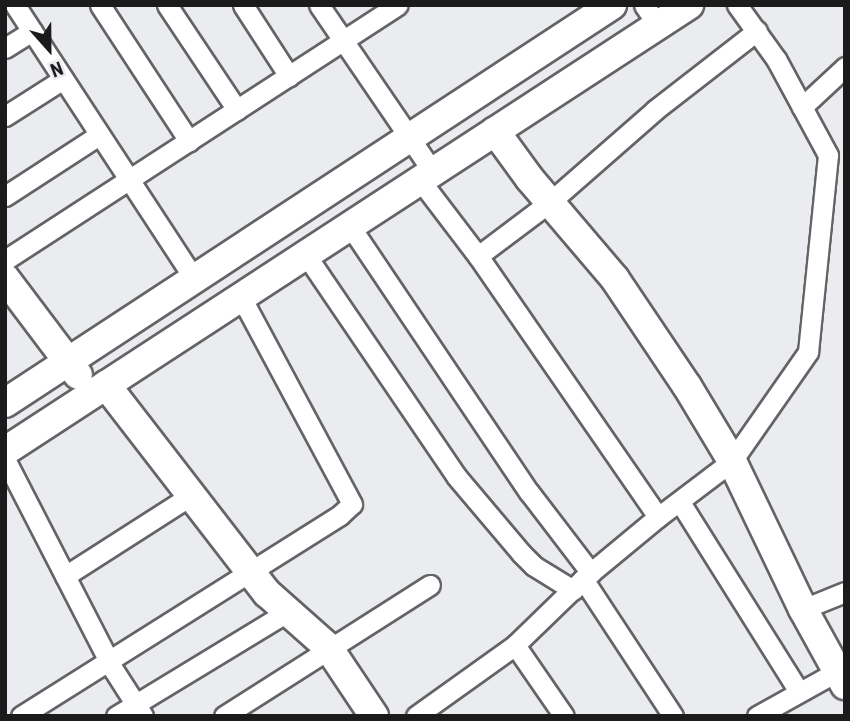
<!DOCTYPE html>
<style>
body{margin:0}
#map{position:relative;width:850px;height:721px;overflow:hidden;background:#ebecef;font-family:"Roboto Condensed",sans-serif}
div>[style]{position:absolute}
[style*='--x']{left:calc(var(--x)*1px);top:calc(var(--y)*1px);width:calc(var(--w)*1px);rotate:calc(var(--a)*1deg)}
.roads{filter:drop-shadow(2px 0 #646467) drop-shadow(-2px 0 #646467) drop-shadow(0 2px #646467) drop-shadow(0 -2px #646467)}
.street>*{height:19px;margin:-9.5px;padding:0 9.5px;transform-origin:9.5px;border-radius:9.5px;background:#fff}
.secondary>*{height:28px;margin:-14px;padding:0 14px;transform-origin:14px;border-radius:14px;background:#fff}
span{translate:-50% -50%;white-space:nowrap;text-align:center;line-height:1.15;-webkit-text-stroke:6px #ebecef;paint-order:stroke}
.frame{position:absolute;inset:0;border:7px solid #1b1b1c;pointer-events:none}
.north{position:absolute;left:14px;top:14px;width:70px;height:70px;-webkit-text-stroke:5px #ebecef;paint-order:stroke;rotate:159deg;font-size:19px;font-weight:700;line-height:28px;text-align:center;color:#1b1b1c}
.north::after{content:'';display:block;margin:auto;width:24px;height:32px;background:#1b1b1c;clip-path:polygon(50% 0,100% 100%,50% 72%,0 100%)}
</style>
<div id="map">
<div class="roads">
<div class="street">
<i style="--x:15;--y:5;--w:327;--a:56.8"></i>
<i style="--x:100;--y:5;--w:163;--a:56.8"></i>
<i style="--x:167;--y:5;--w:126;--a:56.3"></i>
<i style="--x:243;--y:5;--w:85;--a:57.1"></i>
<i style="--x:319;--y:5;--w:202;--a:55.7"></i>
<i style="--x:644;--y:5;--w:24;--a:55"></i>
<i style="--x:5;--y:48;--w:32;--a:-32"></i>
<i style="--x:802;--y:107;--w:59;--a:-42.9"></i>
<i style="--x:5;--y:116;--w:69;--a:-32.5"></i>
<i style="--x:420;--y:180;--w:96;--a:52.7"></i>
<i style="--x:478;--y:256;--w:317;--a:55.4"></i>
<i style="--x:5;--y:196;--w:112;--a:-33"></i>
<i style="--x:350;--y:226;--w:321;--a:56.1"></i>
<i style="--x:529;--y:492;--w:102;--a:52.6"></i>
<i style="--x:306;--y:255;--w:267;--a:55.8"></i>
<i style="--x:456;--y:476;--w:101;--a:49.8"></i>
<i style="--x:521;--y:553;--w:18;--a:45"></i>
<i style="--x:534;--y:566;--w:46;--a:31.6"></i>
<i style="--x:478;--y:256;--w:90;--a:-36.9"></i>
<i style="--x:550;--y:202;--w:140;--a:-41.2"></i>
<i style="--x:655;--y:110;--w:129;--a:-37.8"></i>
<i style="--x:5;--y:260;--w:468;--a:-33"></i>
<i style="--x:5;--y:459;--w:236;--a:62.8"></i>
<i style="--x:113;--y:669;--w:56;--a:57.4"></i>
<i style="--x:680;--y:502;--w:224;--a:57.9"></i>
<i style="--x:65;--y:576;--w:152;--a:-32.6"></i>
<i style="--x:583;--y:579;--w:164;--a:56.7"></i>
<i style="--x:803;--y:609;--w:45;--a:-22"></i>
<i style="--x:515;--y:645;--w:86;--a:55.4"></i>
<i style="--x:21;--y:716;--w:377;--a:-32.2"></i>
<i style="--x:340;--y:515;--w:16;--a:-43"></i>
<i style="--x:352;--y:504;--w:235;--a:-118.2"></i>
<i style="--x:116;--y:716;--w:202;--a:-31.3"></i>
<i style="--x:224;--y:716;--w:244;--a:-32.5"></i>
<i style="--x:416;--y:716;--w:122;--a:-35.6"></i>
<i style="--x:515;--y:645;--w:95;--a:-44.1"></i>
<i style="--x:583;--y:579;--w:97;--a:-39.6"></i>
<i style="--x:658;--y:517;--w:93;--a:-37.1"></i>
<i style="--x:732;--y:461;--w:133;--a:-55.1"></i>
<i style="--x:808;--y:352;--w:198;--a:-84.2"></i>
<i style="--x:828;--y:155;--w:109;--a:-118.4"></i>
<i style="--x:776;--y:59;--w:67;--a:-125.8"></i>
<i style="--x:757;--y:716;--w:93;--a:-29.1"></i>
</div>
<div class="secondary">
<i style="--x:495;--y:131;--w:59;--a:53.9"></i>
<i style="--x:530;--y:179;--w:131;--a:49.6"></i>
<i style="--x:615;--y:279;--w:129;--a:56.1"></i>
<i style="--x:687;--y:386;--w:87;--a:59"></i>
<i style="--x:732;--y:461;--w:164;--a:64.4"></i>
<i style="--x:803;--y:609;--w:87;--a:61.1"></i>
<i style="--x:5;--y:278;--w:121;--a:53"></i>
<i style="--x:106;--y:385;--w:263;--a:52.3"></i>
<i style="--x:267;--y:593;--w:81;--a:41.5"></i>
<i style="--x:328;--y:647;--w:83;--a:56.3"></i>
<i style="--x:5;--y:403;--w:726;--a:-33.25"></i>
<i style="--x:5;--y:451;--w:817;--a:-33.11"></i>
</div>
</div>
<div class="frame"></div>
<div class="north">N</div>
</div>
